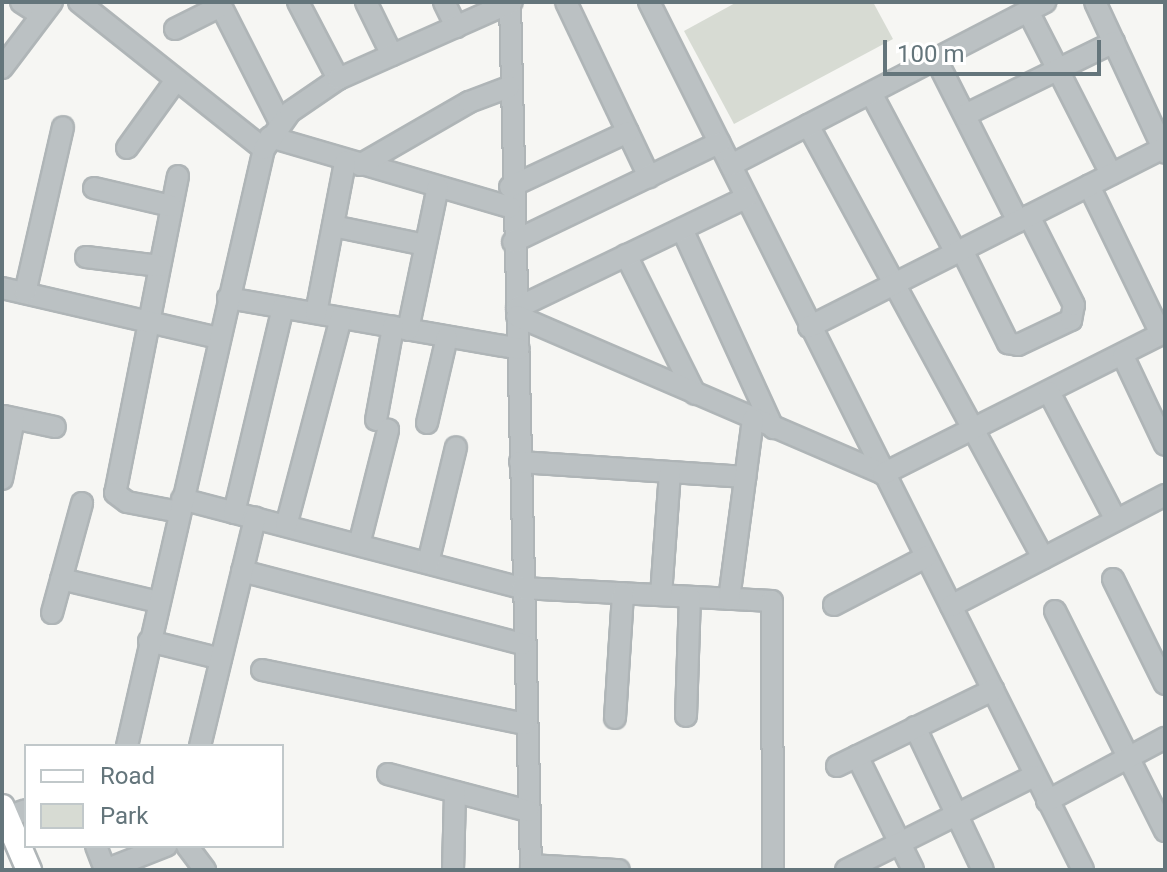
<!DOCTYPE html>
<style>
body{margin:0}
#map{position:relative;width:1167px;height:872px;overflow:hidden;background:#f6f6f3;font-family:Roboto,sans-serif}
div>[style]{position:absolute}
[style*='--x']{left:calc(var(--x)*1px);top:calc(var(--y)*1px);width:calc(var(--w)*1px);rotate:calc(var(--a)*1deg)}
.green>*{inset:0;background:#d7dbd3}
.roads{filter:drop-shadow(2px 0 #afb5b7) drop-shadow(-2px 0 #afb5b7) drop-shadow(0 2px #afb5b7) drop-shadow(0 -2px #afb5b7)}
.minor>*{height:20px;margin:-10px;padding:0 10px;transform-origin:10px;border-radius:10px;background:#bbc1c3}
.major>*{height:24px;margin:-12px;padding:0 12px;transform-origin:12px;border-radius:12px;background:#fff}
span{translate:-50% -50%;white-space:nowrap;text-align:center;line-height:1.15;-webkit-text-stroke:8px #fff;paint-order:stroke}
.frame{position:absolute;inset:0;border:4px solid #64757b;pointer-events:none}
.legend{position:absolute;left:24px;top:744px;width:260px;height:104px;box-sizing:border-box;background:#fff;border:2px solid #c1c8ca;margin:0;padding:10px 14px;list-style:none;font-size:24px;color:#64757b}
.legend li{display:flex;align-items:center;gap:16px;height:40px}
.legend b{width:40px;border:2px solid #c1c8ca}
.scale{position:absolute;left:883px;top:40px;width:218px;height:36px;box-sizing:border-box;border:4px solid #64757b;border-top:0;padding-left:10px;font-size:24px;line-height:28px;white-space:nowrap;color:#64757b;-webkit-text-stroke:6px #fff;paint-order:stroke}
</style>
<div id="map">
<div class="green">
<i style="clip-path:polygon(737px 2px,873px 2px,893px 39px,734px 124px,684px 31px)"></i>
</div>
<div class="roads">
<div class="minor">
<i style="--x:21;--y:2;--w:24;--a:33"></i>
<i style="--x:79;--y:2;--w:236;--a:38.5"></i>
<i style="--x:219;--y:2;--w:135;--a:63.1"></i>
<i style="--x:298;--y:2;--w:87;--a:62.5"></i>
<i style="--x:366;--y:2;--w:59;--a:63.9"></i>
<i style="--x:444;--y:2;--w:28;--a:64"></i>
<i style="--x:510;--y:2;--w:868;--a:88.61"></i>
<i style="--x:566;--y:2;--w:194;--a:64.6"></i>
<i style="--x:649;--y:2;--w:970;--a:63.43"></i>
<i style="--x:1095;--y:2;--w:166;--a:65.1"></i>
<i style="--x:1028;--y:11;--w:183;--a:63"></i>
<i style="--x:175;--y:29;--w:51;--a:-26.6"></i>
<i style="--x:936;--y:59;--w:182;--a:63.2"></i>
<i style="--x:2;--y:68;--w:83;--a:-52.9"></i>
<i style="--x:871;--y:93;--w:181;--a:62"></i>
<i style="--x:965;--y:115;--w:166;--a:-26.1"></i>
<i style="--x:808;--y:125;--w:493;--a:61.5"></i>
<i style="--x:270;--y:137;--w:250;--a:16.3"></i>
<i style="--x:127;--y:148;--w:84;--a:-54.2"></i>
<i style="--x:360;--y:165;--w:126;--a:-30"></i>
<i style="--x:469;--y:102;--w:43;--a:-20.6"></i>
<i style="--x:731;--y:165;--w:354;--a:-27.4"></i>
<i style="--x:178;--y:176;--w:323;--a:101.2"></i>
<i style="--x:115;--y:493;--w:15;--a:37"></i>
<i style="--x:127;--y:502;--w:53;--a:10.9"></i>
<i style="--x:510;--y:187;--w:130;--a:-25"></i>
<i style="--x:94;--y:188;--w:79;--a:13.2"></i>
<i style="--x:333;--y:226;--w:94;--a:11.7"></i>
<i style="--x:682;--y:229;--w:219;--a:65.4"></i>
<i style="--x:513;--y:242;--w:229;--a:-25.7"></i>
<i style="--x:962;--y:250;--w:104;--a:63.7"></i>
<i style="--x:1008;--y:343;--w:10;--a:11"></i>
<i style="--x:1018;--y:345;--w:59;--a:-25.3"></i>
<i style="--x:1071;--y:320;--w:15;--a:-79"></i>
<i style="--x:1074;--y:305;--w:100;--a:-116.8"></i>
<i style="--x:626;--y:255;--w:155;--a:63.6"></i>
<i style="--x:86;--y:257;--w:74;--a:7"></i>
<i style="--x:2;--y:288;--w:223;--a:13"></i>
<i style="--x:25;--y:293;--w:170;--a:-77.1"></i>
<i style="--x:228;--y:298;--w:295;--a:9.9"></i>
<i style="--x:517;--y:308;--w:254;--a:-25.7"></i>
<i style="--x:316;--y:313;--w:154;--a:-79.1"></i>
<i style="--x:517;--y:316;--w:399;--a:23.3"></i>
<i style="--x:883;--y:474;--w:311;--a:-26.7"></i>
<i style="--x:1161;--y:334;--w:165;--a:-115.9"></i>
<i style="--x:809;--y:327;--w:399;--a:-26.8"></i>
<i style="--x:408;--y:330;--w:146;--a:-78.2"></i>
<i style="--x:1123;--y:356;--w:98;--a:64.7"></i>
<i style="--x:1049;--y:392;--w:144;--a:62.4"></i>
<i style="--x:4;--y:416;--w:52;--a:12.2"></i>
<i style="--x:376;--y:420;--w:95;--a:-79.6"></i>
<i style="--x:427;--y:423;--w:88;--a:-76.9"></i>
<i style="--x:520;--y:462;--w:226;--a:3.8"></i>
<i style="--x:2;--y:479;--w:61;--a:-78.7"></i>
<i style="--x:182;--y:499;--w:351;--a:14.7"></i>
<i style="--x:522;--y:588;--w:250;--a:3"></i>
<i style="--x:772;--y:601;--w:269;--a:89.8"></i>
<i style="--x:234;--y:513;--w:211;--a:-76.6"></i>
<i style="--x:286;--y:526;--w:215;--a:-75.2"></i>
<i style="--x:359;--y:545;--w:119;--a:-75.8"></i>
<i style="--x:428;--y:563;--w:119;--a:-76.4"></i>
<i style="--x:242;--y:571;--w:290;--a:14.6"></i>
<i style="--x:61;--y:579;--w:100;--a:13.3"></i>
<i style="--x:1113;--y:579;--w:117;--a:63.7"></i>
<i style="--x:661;--y:595;--w:123;--a:-85.8"></i>
<i style="--x:729;--y:599;--w:181;--a:-82.4"></i>
<i style="--x:834;--y:605;--w:104;--a:-27.6"></i>
<i style="--x:951;--y:606;--w:241;--a:-27.4"></i>
<i style="--x:1055;--y:611;--w:246;--a:63.4"></i>
<i style="--x:52;--y:613;--w:114;--a:-74.7"></i>
<i style="--x:149;--y:641;--w:74;--a:14"></i>
<i style="--x:262;--y:670;--w:268;--a:11.6"></i>
<i style="--x:686;--y:716;--w:119;--a:-88.1"></i>
<i style="--x:615;--y:718;--w:125;--a:-86.3"></i>
<i style="--x:915;--y:727;--w:158;--a:64.6"></i>
<i style="--x:127;--y:746;--w:613;--a:-77.08"></i>
<i style="--x:264;--y:149;--w:45;--a:-54.9"></i>
<i style="--x:290;--y:112;--w:58;--a:-34.5"></i>
<i style="--x:338;--y:79;--w:190;--a:-23.9"></i>
<i style="--x:200;--y:746;--w:235;--a:-76.4"></i>
<i style="--x:857;--y:756;--w:127;--a:63.8"></i>
<i style="--x:837;--y:766;--w:174;--a:-26"></i>
<i style="--x:388;--y:774;--w:145;--a:14.8"></i>
<i style="--x:1047;--y:801;--w:134;--a:-28.1"></i>
<i style="--x:7;--y:817;--w:20;--a:-20"></i>
<i style="--x:96;--y:846;--w:26;--a:69"></i>
<i style="--x:105;--y:870;--w:66;--a:-21.5"></i>
<i style="--x:187;--y:846;--w:30;--a:53"></i>
<i style="--x:531;--y:865;--w:88;--a:3.3"></i>
<i style="--x:453;--y:870;--w:78;--a:-88.5"></i>
<i style="--x:846;--y:870;--w:210;--a:-26.6"></i>
</div>
<div class="major">
<i style="--x:2;--y:807;--w:69;--a:66.8"></i>
</div>
</div>
<div class="frame"></div>
<ul class="legend">
<li><b style="height:10px;background:#fff"></b>Road</li>
<li><b style="height:22px;background:#d7dbd3"></b>Park</li>
</ul>
<div class="scale">100 m</div>
</div>
